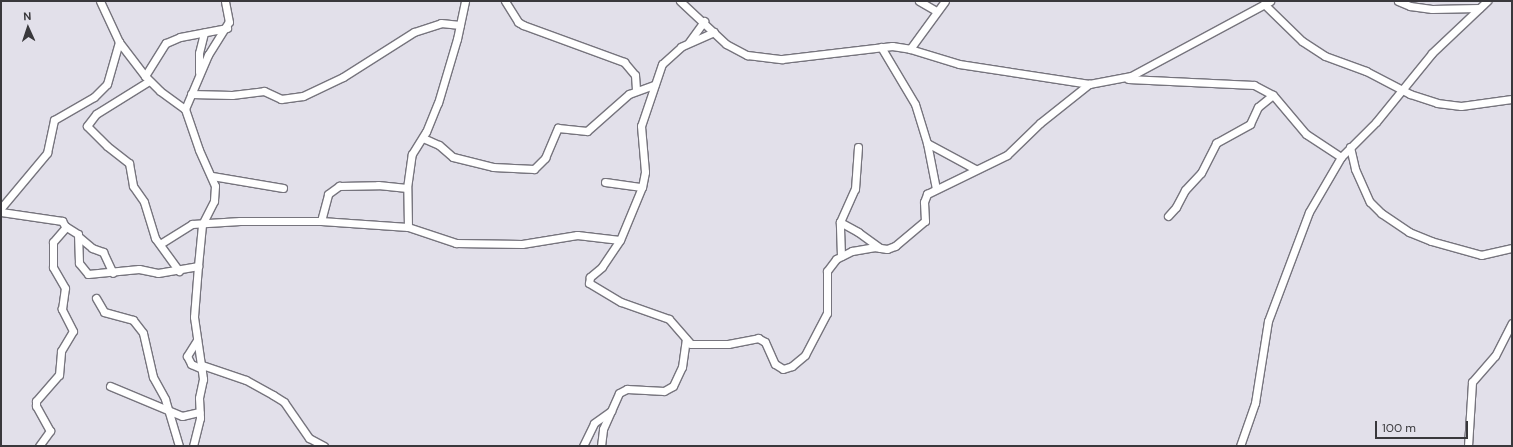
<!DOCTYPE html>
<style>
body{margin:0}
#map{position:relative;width:1513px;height:447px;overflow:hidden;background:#e2e0ea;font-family:"DM Sans",sans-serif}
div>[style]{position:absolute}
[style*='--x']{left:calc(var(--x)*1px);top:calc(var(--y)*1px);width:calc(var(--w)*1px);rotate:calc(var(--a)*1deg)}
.roads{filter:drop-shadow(1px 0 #76747d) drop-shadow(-1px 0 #76747d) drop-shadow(0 1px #76747d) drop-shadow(0 -1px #76747d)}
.street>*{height:7px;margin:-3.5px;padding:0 3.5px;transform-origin:3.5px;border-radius:3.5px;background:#fff}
span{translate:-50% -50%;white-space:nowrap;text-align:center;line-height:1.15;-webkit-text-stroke:3px #e2e0ea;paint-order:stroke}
.frame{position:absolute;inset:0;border:2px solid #39383c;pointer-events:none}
.north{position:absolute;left:8px;top:8px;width:40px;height:40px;-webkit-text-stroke:3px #e2e0ea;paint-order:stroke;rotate:357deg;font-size:11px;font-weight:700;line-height:16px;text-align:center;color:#39383c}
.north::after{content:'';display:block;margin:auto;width:14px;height:18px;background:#39383c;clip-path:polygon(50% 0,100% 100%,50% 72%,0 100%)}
.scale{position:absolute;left:1375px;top:421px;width:93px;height:18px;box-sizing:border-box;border:2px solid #39383c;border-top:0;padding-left:5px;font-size:12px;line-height:14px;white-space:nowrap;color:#39383c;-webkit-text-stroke:3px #e2e0ea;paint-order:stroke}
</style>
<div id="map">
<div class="roads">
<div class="street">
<i style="--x:100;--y:1;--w:45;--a:65.1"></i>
<i style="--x:119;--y:42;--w:43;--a:52.6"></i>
<i style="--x:145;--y:76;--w:21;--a:45"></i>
<i style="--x:160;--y:91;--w:31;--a:36"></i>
<i style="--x:185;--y:109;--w:43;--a:71.1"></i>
<i style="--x:199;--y:150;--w:39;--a:66"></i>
<i style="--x:215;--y:186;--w:15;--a:94"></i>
<i style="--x:214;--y:201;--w:27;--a:117"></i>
<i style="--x:202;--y:225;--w:41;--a:95.6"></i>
<i style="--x:198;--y:266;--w:51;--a:94.5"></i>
<i style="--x:194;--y:317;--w:63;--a:81.7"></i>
<i style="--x:203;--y:379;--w:19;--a:102"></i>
<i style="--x:199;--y:398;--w:20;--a:87"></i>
<i style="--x:200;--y:418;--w:29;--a:104"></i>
<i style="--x:505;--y:1;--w:25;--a:58"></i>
<i style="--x:518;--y:22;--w:6;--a:31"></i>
<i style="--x:523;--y:25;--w:108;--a:20.1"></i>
<i style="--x:624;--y:62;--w:17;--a:50"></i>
<i style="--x:635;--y:75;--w:15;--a:86"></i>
<i style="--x:680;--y:1;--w:63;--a:43.1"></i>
<i style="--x:726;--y:44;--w:24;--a:28"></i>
<i style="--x:747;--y:55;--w:35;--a:7"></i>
<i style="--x:782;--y:59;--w:111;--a:-6.7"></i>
<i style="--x:892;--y:46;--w:18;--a:9"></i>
<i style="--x:910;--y:49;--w:51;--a:17"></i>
<i style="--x:959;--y:64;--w:132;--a:8.7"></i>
<i style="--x:919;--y:1;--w:20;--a:30"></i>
<i style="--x:1398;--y:1;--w:13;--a:23"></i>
<i style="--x:1410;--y:6;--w:22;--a:8"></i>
<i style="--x:1432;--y:9;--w:47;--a:-1.2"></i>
<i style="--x:1264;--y:4;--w:53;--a:44.2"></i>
<i style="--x:1302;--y:41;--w:27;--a:33"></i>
<i style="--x:1325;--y:56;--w:44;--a:20.1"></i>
<i style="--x:1366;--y:71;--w:50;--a:27.6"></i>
<i style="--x:1410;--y:94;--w:28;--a:18"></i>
<i style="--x:1437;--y:103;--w:24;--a:7"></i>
<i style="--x:1461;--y:106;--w:51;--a:-7.8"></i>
<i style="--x:714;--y:32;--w:36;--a:156"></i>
<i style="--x:681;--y:47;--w:25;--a:138"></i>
<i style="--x:662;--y:64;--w:65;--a:108.7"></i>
<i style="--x:641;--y:126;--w:46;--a:85"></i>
<i style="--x:645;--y:172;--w:15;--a:101"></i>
<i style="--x:642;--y:187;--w:57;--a:112.5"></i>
<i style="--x:620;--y:240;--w:32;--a:124"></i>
<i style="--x:602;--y:267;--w:16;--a:140"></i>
<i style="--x:590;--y:277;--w:6;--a:99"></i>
<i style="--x:589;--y:283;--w:37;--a:31"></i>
<i style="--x:621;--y:302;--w:51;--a:19.5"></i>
<i style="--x:669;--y:319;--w:33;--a:49"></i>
<i style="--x:691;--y:344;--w:37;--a:0"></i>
<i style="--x:728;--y:344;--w:31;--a:-11"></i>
<i style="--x:758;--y:338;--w:8;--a:30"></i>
<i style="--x:765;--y:342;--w:24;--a:66"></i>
<i style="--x:775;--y:364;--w:9;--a:32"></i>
<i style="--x:783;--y:369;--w:9;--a:-18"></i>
<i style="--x:792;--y:366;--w:17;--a:-40"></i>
<i style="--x:805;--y:355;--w:47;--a:-62.4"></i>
<i style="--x:827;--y:313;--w:42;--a:-90"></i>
<i style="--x:827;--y:271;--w:15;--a:-53"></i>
<i style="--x:836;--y:259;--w:18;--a:-27"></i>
<i style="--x:852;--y:251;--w:22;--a:-10"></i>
<i style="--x:874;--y:247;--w:13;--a:9"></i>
<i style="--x:887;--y:249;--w:9;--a:-21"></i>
<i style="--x:895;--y:246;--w:39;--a:-40"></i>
<i style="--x:925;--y:221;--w:19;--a:-93"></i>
<i style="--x:924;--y:202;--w:9;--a:-69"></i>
<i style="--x:927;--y:194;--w:89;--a:-26"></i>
<i style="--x:1007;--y:155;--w:46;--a:-44.1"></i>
<i style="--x:1040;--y:123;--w:63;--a:-38.5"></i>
<i style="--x:1089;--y:84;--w:43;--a:-10.8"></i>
<i style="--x:1131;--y:76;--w:158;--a:-28.3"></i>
<i style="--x:689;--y:42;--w:26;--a:-54"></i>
<i style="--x:881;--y:47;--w:66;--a:59.2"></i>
<i style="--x:915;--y:104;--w:41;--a:72.9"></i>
<i style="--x:927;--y:143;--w:55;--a:28.4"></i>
<i style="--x:910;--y:49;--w:59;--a:-53.9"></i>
<i style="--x:199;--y:72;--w:19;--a:-90"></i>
<i style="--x:199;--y:53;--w:21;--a:-76"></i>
<i style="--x:145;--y:76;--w:39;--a:-58"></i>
<i style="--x:166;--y:43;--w:15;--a:-23"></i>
<i style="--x:180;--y:37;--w:48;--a:-10.8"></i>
<i style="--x:1128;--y:79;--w:126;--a:2.7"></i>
<i style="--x:1254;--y:85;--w:21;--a:28"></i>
<i style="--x:1273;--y:95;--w:51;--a:49.8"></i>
<i style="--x:1306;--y:134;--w:42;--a:33.3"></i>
<i style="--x:149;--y:81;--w:62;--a:148.1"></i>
<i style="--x:96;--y:114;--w:15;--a:127"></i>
<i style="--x:87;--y:126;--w:28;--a:45"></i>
<i style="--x:107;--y:146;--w:28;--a:38"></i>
<i style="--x:129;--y:163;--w:23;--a:80"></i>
<i style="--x:133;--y:186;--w:19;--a:55"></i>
<i style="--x:144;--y:202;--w:38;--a:73"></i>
<i style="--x:155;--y:238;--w:41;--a:54"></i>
<i style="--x:191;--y:94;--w:41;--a:1.4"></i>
<i style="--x:232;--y:95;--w:32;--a:-7"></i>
<i style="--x:264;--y:91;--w:19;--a:25"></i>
<i style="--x:281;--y:99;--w:22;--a:-8"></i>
<i style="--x:303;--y:96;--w:44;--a:-25.4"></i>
<i style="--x:343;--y:77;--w:84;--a:-32.4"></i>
<i style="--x:414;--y:32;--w:28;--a:-18"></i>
<i style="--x:441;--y:23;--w:19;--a:6"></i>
<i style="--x:185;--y:109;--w:59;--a:-66.9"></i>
<i style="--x:208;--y:55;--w:39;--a:-58"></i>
<i style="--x:229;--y:22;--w:21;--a:-101"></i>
<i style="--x:423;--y:138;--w:17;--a:24"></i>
<i style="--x:439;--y:145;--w:18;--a:41"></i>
<i style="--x:453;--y:157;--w:41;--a:14"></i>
<i style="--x:493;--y:167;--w:41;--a:2.8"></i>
<i style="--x:534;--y:169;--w:16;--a:-45"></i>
<i style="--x:545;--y:158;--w:33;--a:-67"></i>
<i style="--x:558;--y:128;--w:29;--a:6"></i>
<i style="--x:587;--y:131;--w:56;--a:-41.4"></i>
<i style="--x:629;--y:94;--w:27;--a:-20"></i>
<i style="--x:927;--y:143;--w:47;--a:78.9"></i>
<i style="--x:1350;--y:147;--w:23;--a:77"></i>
<i style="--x:1355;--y:169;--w:36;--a:66"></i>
<i style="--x:1370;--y:202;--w:16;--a:45"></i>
<i style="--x:1381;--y:213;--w:34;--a:34"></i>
<i style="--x:1409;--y:232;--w:24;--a:22"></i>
<i style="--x:1431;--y:241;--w:52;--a:15.6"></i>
<i style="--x:1481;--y:255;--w:32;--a:-13"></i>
<i style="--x:212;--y:176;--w:72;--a:9.6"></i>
<i style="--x:605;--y:182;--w:37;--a:8"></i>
<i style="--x:1;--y:208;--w:72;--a:-50.1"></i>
<i style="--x:47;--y:153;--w:34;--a:-78"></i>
<i style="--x:54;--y:120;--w:46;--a:-29.9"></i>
<i style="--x:94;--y:97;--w:18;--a:-45"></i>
<i style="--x:107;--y:84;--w:44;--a:-74.1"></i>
<i style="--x:1;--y:212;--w:62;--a:8.4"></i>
<i style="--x:62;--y:221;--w:6;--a:59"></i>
<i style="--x:65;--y:226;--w:15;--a:32"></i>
<i style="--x:78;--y:234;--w:29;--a:88"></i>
<i style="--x:79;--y:263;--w:14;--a:51"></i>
<i style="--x:88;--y:274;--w:51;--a:-5.6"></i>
<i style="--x:139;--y:269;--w:19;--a:12"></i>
<i style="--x:158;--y:273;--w:41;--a:-9.9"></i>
<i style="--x:1168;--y:216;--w:12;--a:-48"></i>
<i style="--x:1176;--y:207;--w:19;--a:-62"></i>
<i style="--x:1185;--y:190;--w:23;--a:-47"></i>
<i style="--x:1201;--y:173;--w:34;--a:-63"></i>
<i style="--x:1216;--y:143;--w:39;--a:-29"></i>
<i style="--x:1250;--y:124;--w:19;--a:-65"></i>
<i style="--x:1258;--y:107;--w:19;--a:-39"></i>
<i style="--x:321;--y:221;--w:28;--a:-75"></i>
<i style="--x:328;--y:194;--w:14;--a:-36"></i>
<i style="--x:339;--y:186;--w:39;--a:-1"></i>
<i style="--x:378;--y:185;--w:29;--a:6"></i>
<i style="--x:840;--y:222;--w:21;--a:29"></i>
<i style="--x:858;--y:232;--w:27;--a:36"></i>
<i style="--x:408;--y:227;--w:39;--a:-91"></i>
<i style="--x:407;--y:188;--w:34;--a:-82"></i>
<i style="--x:412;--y:154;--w:26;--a:-58"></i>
<i style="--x:426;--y:132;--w:31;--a:-68"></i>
<i style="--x:438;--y:103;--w:67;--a:-73.5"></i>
<i style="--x:457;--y:39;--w:39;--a:-78"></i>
<i style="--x:79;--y:237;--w:17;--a:40"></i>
<i style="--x:92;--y:248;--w:12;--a:20"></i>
<i style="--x:103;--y:252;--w:23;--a:65"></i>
<i style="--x:160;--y:244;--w:38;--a:-32"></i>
<i style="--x:192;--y:224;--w:48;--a:-3.6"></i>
<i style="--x:240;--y:221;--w:81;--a:0"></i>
<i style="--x:321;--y:221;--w:87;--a:3.9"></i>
<i style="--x:408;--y:227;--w:51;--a:18.4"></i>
<i style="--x:456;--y:243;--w:66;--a:0.9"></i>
<i style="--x:522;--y:244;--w:56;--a:-9.3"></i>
<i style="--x:577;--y:235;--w:43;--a:6.6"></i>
<i style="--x:841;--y:256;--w:34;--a:-92"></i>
<i style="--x:840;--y:222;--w:36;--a:-66"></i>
<i style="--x:855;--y:189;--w:42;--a:-85.9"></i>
<i style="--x:96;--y:298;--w:16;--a:60"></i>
<i style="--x:104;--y:312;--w:30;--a:15"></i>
<i style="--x:133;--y:320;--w:16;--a:52"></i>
<i style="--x:143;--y:333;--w:45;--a:77.2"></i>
<i style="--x:153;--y:377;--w:25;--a:61"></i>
<i style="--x:165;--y:399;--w:49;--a:73.4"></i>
<i style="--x:197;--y:340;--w:19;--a:122"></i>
<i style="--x:187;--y:356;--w:9;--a:63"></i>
<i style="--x:191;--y:364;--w:12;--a:24"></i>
<i style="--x:202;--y:365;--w:46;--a:18.8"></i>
<i style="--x:246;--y:380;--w:31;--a:29"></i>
<i style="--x:273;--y:395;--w:13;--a:32"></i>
<i style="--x:284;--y:402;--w:44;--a:55.2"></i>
<i style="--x:309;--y:438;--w:17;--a:28"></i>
<i style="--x:110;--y:386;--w:78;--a:22.6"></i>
<i style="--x:182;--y:416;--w:18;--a:-13"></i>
<i style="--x:39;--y:446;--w:19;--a:-54"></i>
<i style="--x:50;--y:431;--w:29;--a:-119"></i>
<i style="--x:36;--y:406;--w:5;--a:-90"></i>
<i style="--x:36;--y:401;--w:35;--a:-49"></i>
<i style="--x:59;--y:375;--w:24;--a:-85"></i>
<i style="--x:61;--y:351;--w:23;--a:-59"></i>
<i style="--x:73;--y:331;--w:25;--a:-117"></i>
<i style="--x:62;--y:309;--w:21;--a:-82"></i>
<i style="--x:65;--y:288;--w:24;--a:-120"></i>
<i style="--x:53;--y:267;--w:25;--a:-90"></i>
<i style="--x:53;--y:242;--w:20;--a:-49"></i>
<i style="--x:583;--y:446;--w:25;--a:-64"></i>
<i style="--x:594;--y:423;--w:21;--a:-35"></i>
<i style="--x:601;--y:446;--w:17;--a:-83"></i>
<i style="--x:603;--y:429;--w:39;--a:-66"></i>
<i style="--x:619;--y:393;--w:9;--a:-27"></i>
<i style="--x:627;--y:389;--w:37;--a:3"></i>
<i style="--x:664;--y:391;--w:10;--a:-29"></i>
<i style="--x:673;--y:386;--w:21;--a:-65"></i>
<i style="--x:682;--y:367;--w:28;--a:-82"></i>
<i style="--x:1240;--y:446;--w:46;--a:-70.8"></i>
<i style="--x:1255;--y:403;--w:83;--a:-81"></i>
<i style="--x:1268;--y:321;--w:116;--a:-69.4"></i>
<i style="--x:1309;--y:212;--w:64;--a:-59.8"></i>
<i style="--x:1341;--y:157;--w:49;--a:-45"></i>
<i style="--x:1376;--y:122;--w:89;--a:-50.9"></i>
<i style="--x:1432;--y:53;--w:76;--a:-43.4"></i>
<i style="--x:1468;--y:446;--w:64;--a:-86.4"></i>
<i style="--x:1472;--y:382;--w:35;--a:-49"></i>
<i style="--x:1495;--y:356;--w:37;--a:-63"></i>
</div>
</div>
<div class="frame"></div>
<div class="north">N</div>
<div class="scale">100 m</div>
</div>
